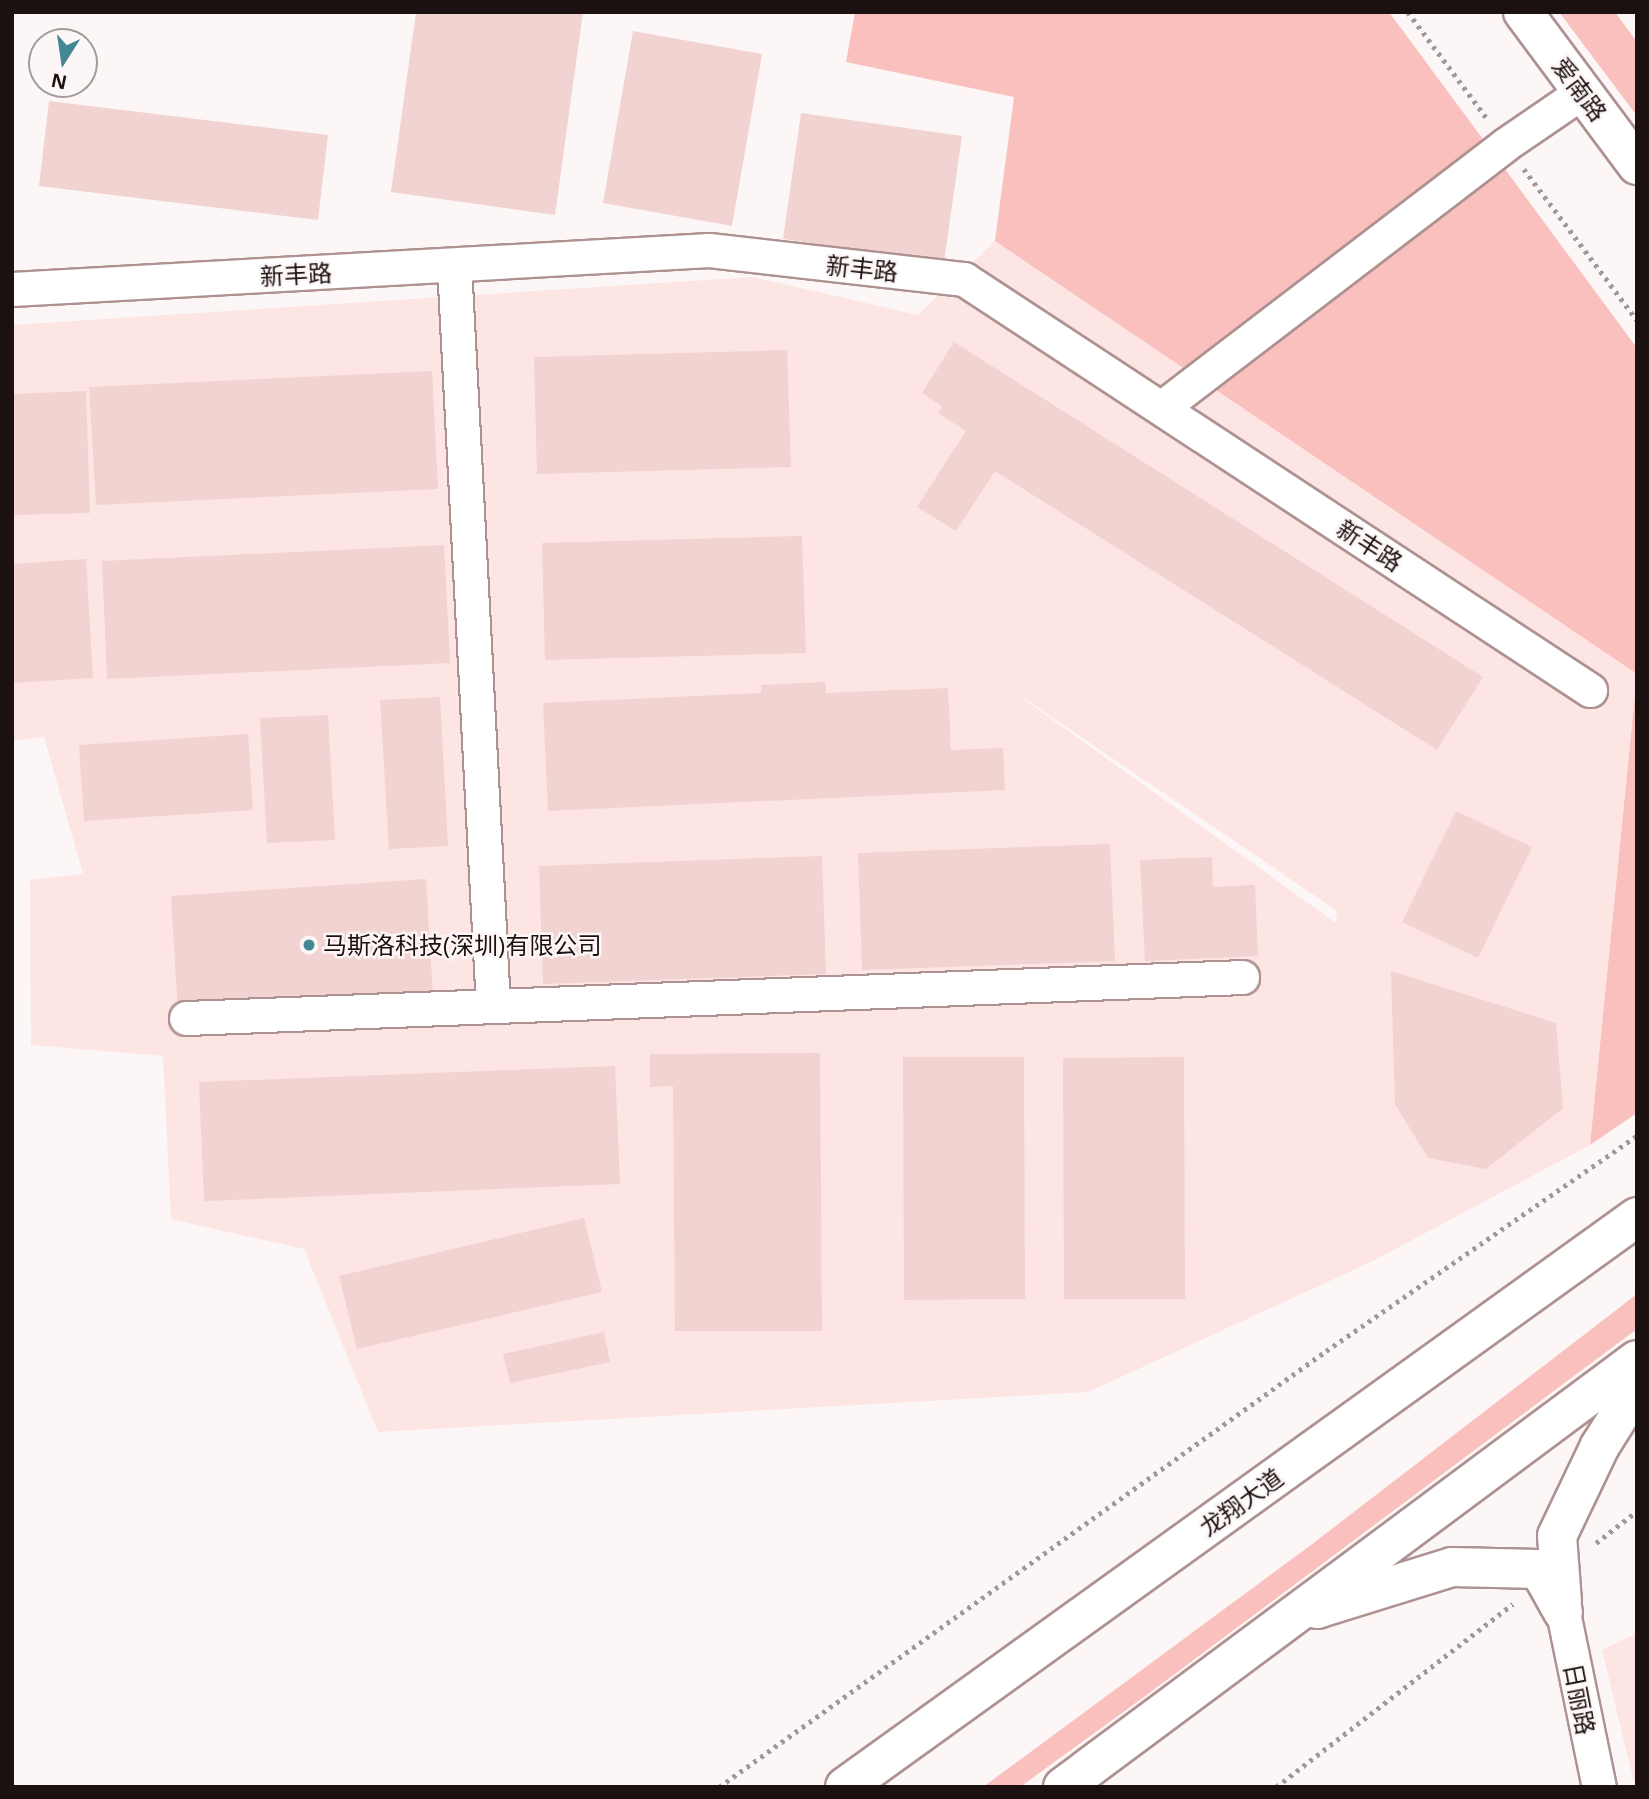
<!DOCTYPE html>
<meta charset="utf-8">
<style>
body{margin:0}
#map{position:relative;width:1649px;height:1799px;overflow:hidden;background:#fdf6f6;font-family:"Open Sans","Noto Sans SC",sans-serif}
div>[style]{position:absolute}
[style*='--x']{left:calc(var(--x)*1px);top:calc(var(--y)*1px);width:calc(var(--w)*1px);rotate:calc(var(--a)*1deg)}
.built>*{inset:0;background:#fde5e4}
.green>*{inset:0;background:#fac0bd}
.building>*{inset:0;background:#f1d3d1}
.path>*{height:4.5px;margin-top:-2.25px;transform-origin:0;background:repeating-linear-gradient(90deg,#a19999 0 3.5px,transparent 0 8.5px)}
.roads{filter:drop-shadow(2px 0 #ae9291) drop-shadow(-2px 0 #ae9291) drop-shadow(0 2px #ae9291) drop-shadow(0 -2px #ae9291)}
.minor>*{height:33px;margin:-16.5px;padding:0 16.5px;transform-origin:16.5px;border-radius:16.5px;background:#fff}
.major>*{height:38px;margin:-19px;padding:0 19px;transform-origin:19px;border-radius:19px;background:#fff}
.dots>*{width:19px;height:19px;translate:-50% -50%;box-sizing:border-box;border:4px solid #fdf6f6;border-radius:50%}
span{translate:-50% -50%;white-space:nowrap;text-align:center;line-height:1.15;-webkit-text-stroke:5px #fdf6f6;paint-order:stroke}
.street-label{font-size:24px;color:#1b1110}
.poi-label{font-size:24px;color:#1b1110}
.left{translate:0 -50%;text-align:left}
.frame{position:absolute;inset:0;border:14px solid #1b1110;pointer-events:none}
.north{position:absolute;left:28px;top:28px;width:70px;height:70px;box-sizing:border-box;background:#fdf6f6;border:2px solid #a39a9a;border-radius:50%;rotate:192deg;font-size:19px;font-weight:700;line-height:28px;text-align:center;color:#1b1110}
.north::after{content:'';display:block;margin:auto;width:24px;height:32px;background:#438794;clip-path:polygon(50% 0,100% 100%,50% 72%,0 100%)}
</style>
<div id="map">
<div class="built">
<i style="clip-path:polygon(evenodd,995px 241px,1637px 674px,1590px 1145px,1371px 1262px,1088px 1392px,378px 1432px,304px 1249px,171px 1219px,163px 1056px,31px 1045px,30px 880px,83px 874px,44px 737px,12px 741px,12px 325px,753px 277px,918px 315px,995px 241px,1000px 682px,1336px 910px,1337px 922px,1336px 923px,1000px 682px)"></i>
<i style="clip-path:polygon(1637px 1633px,1637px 1787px,1635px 1787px,1602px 1650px)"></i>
</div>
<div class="green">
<i style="clip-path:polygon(855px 12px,1389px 12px,1637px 348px,1637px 1113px,1590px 1145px,1637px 674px,995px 241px,1014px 97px,846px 62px)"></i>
<i style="clip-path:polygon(1559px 12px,1615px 12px,1637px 42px,1637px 116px)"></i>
<i style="clip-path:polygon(1637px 1294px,1637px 1329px,1144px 1697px,1020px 1787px,983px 1787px,1311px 1545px)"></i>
</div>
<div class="building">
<i style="clip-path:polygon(416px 12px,583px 12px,555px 215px,391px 192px)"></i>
<i style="clip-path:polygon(633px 31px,762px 54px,732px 226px,603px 203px)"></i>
<i style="clip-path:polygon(49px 101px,328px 135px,318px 220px,39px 186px)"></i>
<i style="clip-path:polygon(801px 113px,962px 136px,944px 262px,783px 239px)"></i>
<i style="clip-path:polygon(954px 342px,1483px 677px,1437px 750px,995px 471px,956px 531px,917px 507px,966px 431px,938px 413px,942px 406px,922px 393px)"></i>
<i style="clip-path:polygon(787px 350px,791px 467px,537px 474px,534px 357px)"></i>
<i style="clip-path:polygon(432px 371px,438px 489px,96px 505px,89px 387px)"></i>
<i style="clip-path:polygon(86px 391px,90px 513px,12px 515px,12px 394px)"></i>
<i style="clip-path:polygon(802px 536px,806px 653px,545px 660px,542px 543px)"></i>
<i style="clip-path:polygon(444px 545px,450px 663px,107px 679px,102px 561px)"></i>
<i style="clip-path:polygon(86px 559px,93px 678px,12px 683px,12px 564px)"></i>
<i style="clip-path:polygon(825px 682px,826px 693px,948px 688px,951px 750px,1003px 748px,1005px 790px,548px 811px,543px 703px,761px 693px,761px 685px)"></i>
<i style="clip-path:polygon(440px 697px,448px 846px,389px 849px,380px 700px)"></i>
<i style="clip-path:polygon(328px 715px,335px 840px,267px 843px,260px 718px)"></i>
<i style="clip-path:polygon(248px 734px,253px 810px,84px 821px,79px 745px)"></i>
<i style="clip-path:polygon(1456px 811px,1532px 847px,1478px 958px,1402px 922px)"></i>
<i style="clip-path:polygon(1110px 844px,1115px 961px,862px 970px,858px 853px)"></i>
<i style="clip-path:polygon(822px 856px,826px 974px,543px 984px,539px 866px)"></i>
<i style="clip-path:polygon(1212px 857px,1213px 887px,1255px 885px,1258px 956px,1145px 961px,1140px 860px)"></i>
<i style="clip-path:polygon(426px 879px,433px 996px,178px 1012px,171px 896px)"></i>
<i style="clip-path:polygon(1391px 971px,1556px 1023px,1563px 1108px,1486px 1169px,1428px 1158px,1395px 1104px)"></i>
<i style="clip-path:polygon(820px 1053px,822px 1331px,675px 1331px,673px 1086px,650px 1087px,650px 1054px)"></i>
<i style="clip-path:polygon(903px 1057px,1024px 1057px,1025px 1299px,904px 1300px)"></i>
<i style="clip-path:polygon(1184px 1057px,1185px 1299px,1064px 1299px,1063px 1058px)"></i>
<i style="clip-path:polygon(615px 1066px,620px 1184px,204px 1201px,199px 1082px)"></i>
<i style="clip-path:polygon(584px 1218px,602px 1292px,357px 1349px,339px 1276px)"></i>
<i style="clip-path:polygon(604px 1332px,610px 1362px,510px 1383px,503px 1354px)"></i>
</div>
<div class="path">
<i style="--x:1408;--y:12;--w:131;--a:53.4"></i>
<i style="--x:1524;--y:169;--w:189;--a:53.2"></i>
<i style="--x:1596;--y:1543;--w:52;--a:-38"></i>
<i style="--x:719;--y:1787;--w:747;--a:-35.69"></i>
<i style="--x:1326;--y:1351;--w:378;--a:-34.7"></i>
<i style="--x:1276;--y:1787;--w:299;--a:-37.7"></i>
</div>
<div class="roads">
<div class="minor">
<i style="--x:454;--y:265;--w:742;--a:86.99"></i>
<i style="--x:12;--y:289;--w:698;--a:-3.2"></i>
<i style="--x:709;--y:250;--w:257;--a:6.5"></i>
<i style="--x:964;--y:279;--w:749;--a:33.29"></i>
<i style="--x:1161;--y:408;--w:434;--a:-37.4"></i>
<i style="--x:1506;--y:144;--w:92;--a:-34.4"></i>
<i style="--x:186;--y:1018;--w:1057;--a:-2.22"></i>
<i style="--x:1563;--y:1612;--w:179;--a:78.4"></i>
</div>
<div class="major">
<i style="--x:1523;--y:12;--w:191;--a:53.3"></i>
<i style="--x:1562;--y:1602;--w:66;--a:-94.3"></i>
<i style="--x:1557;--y:1536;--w:100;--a:-64.5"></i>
<i style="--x:1600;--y:1446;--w:70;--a:-57.9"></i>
<i style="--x:1317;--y:1609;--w:141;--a:-17.3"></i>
<i style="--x:1452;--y:1567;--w:87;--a:1.3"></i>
<i style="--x:1539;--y:1569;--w:49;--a:60.8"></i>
<i style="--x:845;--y:1787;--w:976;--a:-35.74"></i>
<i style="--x:1063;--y:1787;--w:715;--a:-36.65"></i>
</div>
</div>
<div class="dots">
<i style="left:309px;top:945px;background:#438794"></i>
</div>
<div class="street-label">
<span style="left:1580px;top:89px;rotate:53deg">爱南路</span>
<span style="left:862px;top:268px;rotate:6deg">新丰路</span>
<span style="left:296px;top:274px;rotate:-3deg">新丰路</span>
<span style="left:1370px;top:545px;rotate:33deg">新丰路</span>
<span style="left:1241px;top:1502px;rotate:-36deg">龙翔大道</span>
<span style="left:1580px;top:1699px;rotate:79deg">日丽路</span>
</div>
<div class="poi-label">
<span class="left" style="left:323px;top:945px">马斯洛科技(深圳)有限公司</span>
</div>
<div class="frame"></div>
<div class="north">N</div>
</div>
